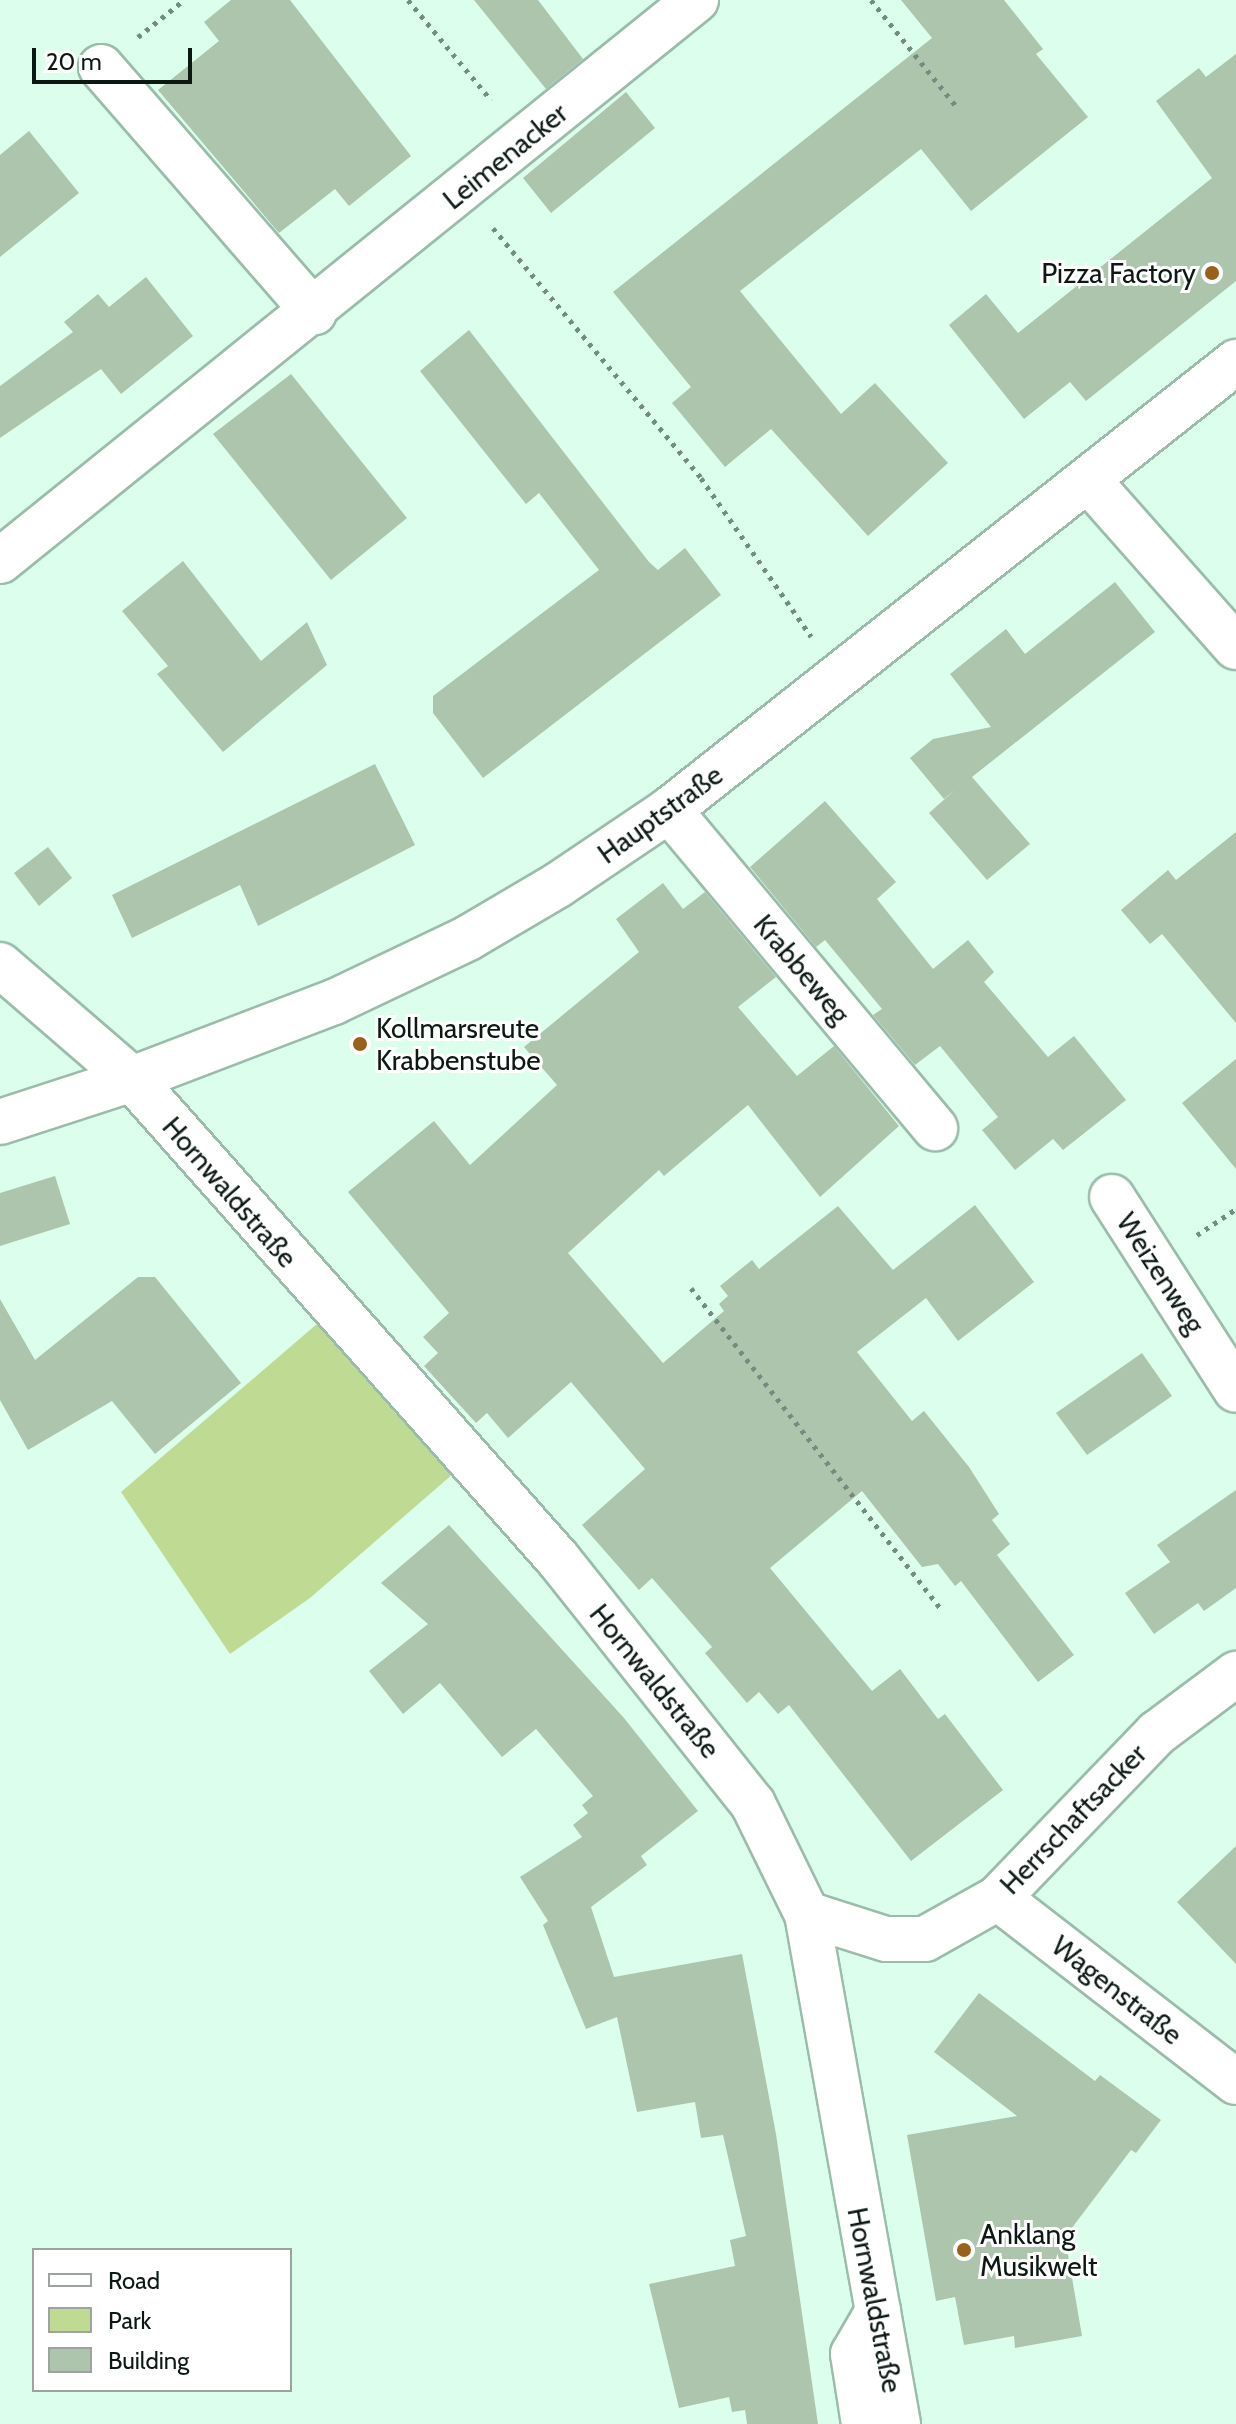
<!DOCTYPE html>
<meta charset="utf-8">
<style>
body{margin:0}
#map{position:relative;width:1236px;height:2424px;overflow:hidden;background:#dbffec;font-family:Cabin,sans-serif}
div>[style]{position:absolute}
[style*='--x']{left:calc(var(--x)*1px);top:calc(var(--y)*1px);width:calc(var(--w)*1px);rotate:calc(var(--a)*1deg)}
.green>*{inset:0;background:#bfda92}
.building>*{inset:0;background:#adc5ac}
.path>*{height:5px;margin-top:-2.5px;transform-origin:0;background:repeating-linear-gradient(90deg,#738c7f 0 4px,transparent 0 10px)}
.roads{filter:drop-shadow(2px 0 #9bbcab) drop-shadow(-2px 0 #9bbcab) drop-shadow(0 2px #9bbcab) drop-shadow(0 -2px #9bbcab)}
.minor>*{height:44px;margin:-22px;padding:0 22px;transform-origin:22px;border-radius:22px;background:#fff}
.major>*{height:44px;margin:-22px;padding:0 22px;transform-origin:22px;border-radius:22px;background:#fff}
.dots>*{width:22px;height:22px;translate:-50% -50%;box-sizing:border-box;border:4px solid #fff;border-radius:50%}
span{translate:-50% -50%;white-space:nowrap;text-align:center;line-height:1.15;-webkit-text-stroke:6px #fff;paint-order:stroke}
.street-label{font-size:28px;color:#0c1913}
.poi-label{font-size:28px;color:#0c1913}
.right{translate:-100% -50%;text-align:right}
.left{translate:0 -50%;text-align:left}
.legend{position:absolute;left:32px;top:2248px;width:260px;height:144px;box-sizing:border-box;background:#fff;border:2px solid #9ea3a1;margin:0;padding:10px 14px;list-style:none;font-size:24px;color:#0c1913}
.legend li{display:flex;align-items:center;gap:16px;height:40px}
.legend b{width:40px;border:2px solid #9ea3a1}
.scale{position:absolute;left:32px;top:48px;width:160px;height:36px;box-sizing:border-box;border:4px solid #0c1913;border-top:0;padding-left:10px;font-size:24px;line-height:28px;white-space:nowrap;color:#0c1913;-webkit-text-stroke:6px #fff;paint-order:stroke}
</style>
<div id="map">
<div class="green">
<i style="clip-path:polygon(332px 1311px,469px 1460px,310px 1598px,230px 1654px,121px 1492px)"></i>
</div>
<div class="building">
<i style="clip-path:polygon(231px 0,290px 0,411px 156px,349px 206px,335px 189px,279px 233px,158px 90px,219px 41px,204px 22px)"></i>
<i style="clip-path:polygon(474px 0,538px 0,583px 59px,546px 89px)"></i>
<i style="clip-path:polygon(901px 0,1004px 0,1043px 49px,1036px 54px,1088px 117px,971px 211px,921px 149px,740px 291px,841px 414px,875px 383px,948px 463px,868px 536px,771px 429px,725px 467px,672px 403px,691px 387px,613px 292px,932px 38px)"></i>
<i style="clip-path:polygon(1236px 54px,1236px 281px,1086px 401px,1070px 382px,1024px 419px,949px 325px,986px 294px,1018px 333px,1212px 178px,1156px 101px,1199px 68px,1206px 77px)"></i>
<i style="clip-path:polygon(626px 92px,655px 128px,551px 213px,523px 178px)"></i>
<i style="clip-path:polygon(29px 131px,79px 193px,0 257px,0 155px)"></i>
<i style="clip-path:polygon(146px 277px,193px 336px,121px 394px,101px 369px,0 438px,0 386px,73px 332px,64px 322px,98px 294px,109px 307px)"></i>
<i style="clip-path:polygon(469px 330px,649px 562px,658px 570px,685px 548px,721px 595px,483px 778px,433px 713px,433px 696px,599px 570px,539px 493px,526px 504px,420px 371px)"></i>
<i style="clip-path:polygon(291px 374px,407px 518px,331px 580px,213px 434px)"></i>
<i style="clip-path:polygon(183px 561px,261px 661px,307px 622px,327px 665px,223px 752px,157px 674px,168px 666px,122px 611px)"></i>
<i style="clip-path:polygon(1115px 582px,1155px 632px,972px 777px,1030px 844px,987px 880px,929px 813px,956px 789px,944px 799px,910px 758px,933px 739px,991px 727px,950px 674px,1006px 629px,1025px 654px)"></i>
<i style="clip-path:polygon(375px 764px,415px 845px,258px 926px,240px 885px,132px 938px,112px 895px)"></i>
<i style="clip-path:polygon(825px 801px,896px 882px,877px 899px,933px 969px,968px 940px,994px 972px,984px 982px,1048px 1057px,1074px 1036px,1126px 1100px,1063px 1150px,1053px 1139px,1015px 1170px,982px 1130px,998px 1117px,940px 1046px,915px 1065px,873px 1015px,882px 1009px,825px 940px,816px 947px,750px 867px)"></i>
<i style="clip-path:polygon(1236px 832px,1236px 1023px,1162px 934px,1150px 944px,1121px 910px,1168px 870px,1176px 880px)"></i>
<i style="clip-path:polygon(48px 847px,72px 878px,39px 906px,14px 873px)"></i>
<i style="clip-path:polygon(663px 883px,683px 909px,705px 892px,776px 977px,738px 1007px,797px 1076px,834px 1046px,899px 1126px,820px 1197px,748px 1105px,664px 1176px,659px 1170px,568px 1253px,663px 1363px,724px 1311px,719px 1304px,728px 1296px,720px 1286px,752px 1260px,759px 1269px,838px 1206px,893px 1270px,975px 1205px,1034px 1282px,958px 1341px,926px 1298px,857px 1352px,912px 1421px,924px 1411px,969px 1467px,999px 1514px,992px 1520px,1010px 1544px,997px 1555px,1074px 1655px,1038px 1682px,961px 1581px,955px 1586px,938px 1564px,922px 1567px,862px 1491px,770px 1568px,872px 1691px,900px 1669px,938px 1719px,945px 1714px,1003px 1790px,911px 1861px,789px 1705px,778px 1714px,759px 1692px,747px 1703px,705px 1653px,712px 1647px,652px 1578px,639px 1590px,582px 1525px,645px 1469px,571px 1382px,508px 1438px,487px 1413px,476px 1423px,424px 1366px,438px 1353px,423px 1337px,449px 1313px,348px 1192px,434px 1121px,470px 1165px,557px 1085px,524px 1047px,639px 952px,616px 919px)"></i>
<i style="clip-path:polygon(1236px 1059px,1236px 1169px,1182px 1103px)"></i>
<i style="clip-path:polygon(55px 1176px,70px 1224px,0 1246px,0 1193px)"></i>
<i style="clip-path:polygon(138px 1277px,155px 1277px,241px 1383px,155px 1454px,112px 1401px,28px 1450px,0 1400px,0 1299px,35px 1360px)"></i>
<i style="clip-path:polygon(1142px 1353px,1172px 1396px,1087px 1455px,1056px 1413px)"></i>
<i style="clip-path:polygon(1236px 1490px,1236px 1588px,1204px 1611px,1198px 1603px,1154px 1634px,1125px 1593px,1170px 1562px,1157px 1545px)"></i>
<i style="clip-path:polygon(449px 1525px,624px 1718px,698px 1811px,641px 1856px,647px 1865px,591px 1907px,614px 1977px,742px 1954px,776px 2134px,818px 2424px,747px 2424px,745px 2410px,732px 2412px,729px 2397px,679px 2408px,649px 2284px,735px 2266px,730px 2240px,746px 2236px,723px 2135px,701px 2138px,695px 2102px,637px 2112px,617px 2017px,586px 2029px,543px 1925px,548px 1921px,520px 1877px,582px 1837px,573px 1825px,588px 1813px,582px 1805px,593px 1796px,536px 1729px,502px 1757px,440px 1683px,403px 1714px,369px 1671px,428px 1624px,381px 1583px)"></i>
<i style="clip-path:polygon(1236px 1846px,1236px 1964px,1177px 1902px)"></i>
<i style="clip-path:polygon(979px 1993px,1095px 2081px,1100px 2075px,1161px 2120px,1136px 2153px,1131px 2150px,1065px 2237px,1082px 2336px,1015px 2348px,1014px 2336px,964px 2345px,955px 2297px,936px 2301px,907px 2135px,1017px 2116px,934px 2052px)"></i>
</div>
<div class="path">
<i style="--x:408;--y:0;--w:130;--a:50.3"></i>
<i style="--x:871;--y:0;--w:136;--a:51.3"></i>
<i style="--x:138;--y:37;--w:59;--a:-38.8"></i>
<i style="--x:493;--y:228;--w:325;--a:50.2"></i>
<i style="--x:701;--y:478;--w:193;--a:55.2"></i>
<i style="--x:1197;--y:1235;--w:47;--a:-33.7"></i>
<i style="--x:691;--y:1288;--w:405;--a:52.1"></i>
</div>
<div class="roads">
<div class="minor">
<i style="--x:101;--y:67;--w:325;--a:49"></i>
<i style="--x:1088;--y:480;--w:223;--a:48.5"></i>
<i style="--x:0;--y:561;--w:894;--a:-38.87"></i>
<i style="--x:669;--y:810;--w:415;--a:50.1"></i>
<i style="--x:0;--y:965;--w:174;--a:40.8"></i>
<i style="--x:132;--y:1079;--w:642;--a:48.41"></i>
<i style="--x:558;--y:1559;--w:313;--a:51.5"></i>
<i style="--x:753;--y:1804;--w:123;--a:63.9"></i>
<i style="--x:807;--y:1914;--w:518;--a:79.88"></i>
<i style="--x:1112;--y:1197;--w:229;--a:57.3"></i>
<i style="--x:998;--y:1898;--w:301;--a:37.7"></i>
<i style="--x:807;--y:1914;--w:83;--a:17.6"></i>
<i style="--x:886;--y:1939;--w:39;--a:0"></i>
<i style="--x:925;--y:1939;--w:84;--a:-29.3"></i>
<i style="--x:998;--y:1898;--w:229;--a:-46.1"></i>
<i style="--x:1157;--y:1733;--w:99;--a:-36.8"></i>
<i style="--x:864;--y:2424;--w:71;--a:-98.9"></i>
<i style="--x:853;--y:2354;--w:50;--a:-59.8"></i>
</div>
<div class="major">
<i style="--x:0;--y:1122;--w:139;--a:-18"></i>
<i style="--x:132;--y:1079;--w:216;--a:-20.9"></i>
<i style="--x:334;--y:1002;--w:148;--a:-25.5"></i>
<i style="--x:468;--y:938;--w:104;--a:-30.5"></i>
<i style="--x:558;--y:885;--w:134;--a:-34"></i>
<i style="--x:669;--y:810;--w:723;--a:-38.31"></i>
</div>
</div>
<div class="dots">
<i style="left:1212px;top:273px;background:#98621a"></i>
<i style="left:360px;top:1044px;background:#98621a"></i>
<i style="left:964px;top:2250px;background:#98621a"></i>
</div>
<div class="street-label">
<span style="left:505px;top:156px;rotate:-39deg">Leimenacker</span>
<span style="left:660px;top:814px;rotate:-36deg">Hauptstraße</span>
<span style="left:802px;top:969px;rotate:50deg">Krabbeweg</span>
<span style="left:230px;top:1192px;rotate:49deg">Hornwaldstraße</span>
<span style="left:1161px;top:1273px;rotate:57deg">Weizenweg</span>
<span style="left:655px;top:1681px;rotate:51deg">Hornwaldstraße</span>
<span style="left:1073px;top:1819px;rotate:-46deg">Herrschaftsacker</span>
<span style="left:1117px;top:1990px;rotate:38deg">Wagenstraße</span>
<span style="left:875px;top:2300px;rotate:79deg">Hornwaldstraße</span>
</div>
<div class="poi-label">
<span class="right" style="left:1196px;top:273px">Pizza Factory</span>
<span class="left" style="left:376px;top:1044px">Kollmarsreute<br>Krabbenstube</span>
<span class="left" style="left:980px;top:2250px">Anklang<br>Musikwelt</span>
</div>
<ul class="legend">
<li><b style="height:10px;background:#fff"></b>Road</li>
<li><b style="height:22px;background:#bfda92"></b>Park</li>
<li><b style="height:22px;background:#adc5ac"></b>Building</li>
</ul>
<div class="scale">20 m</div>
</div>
